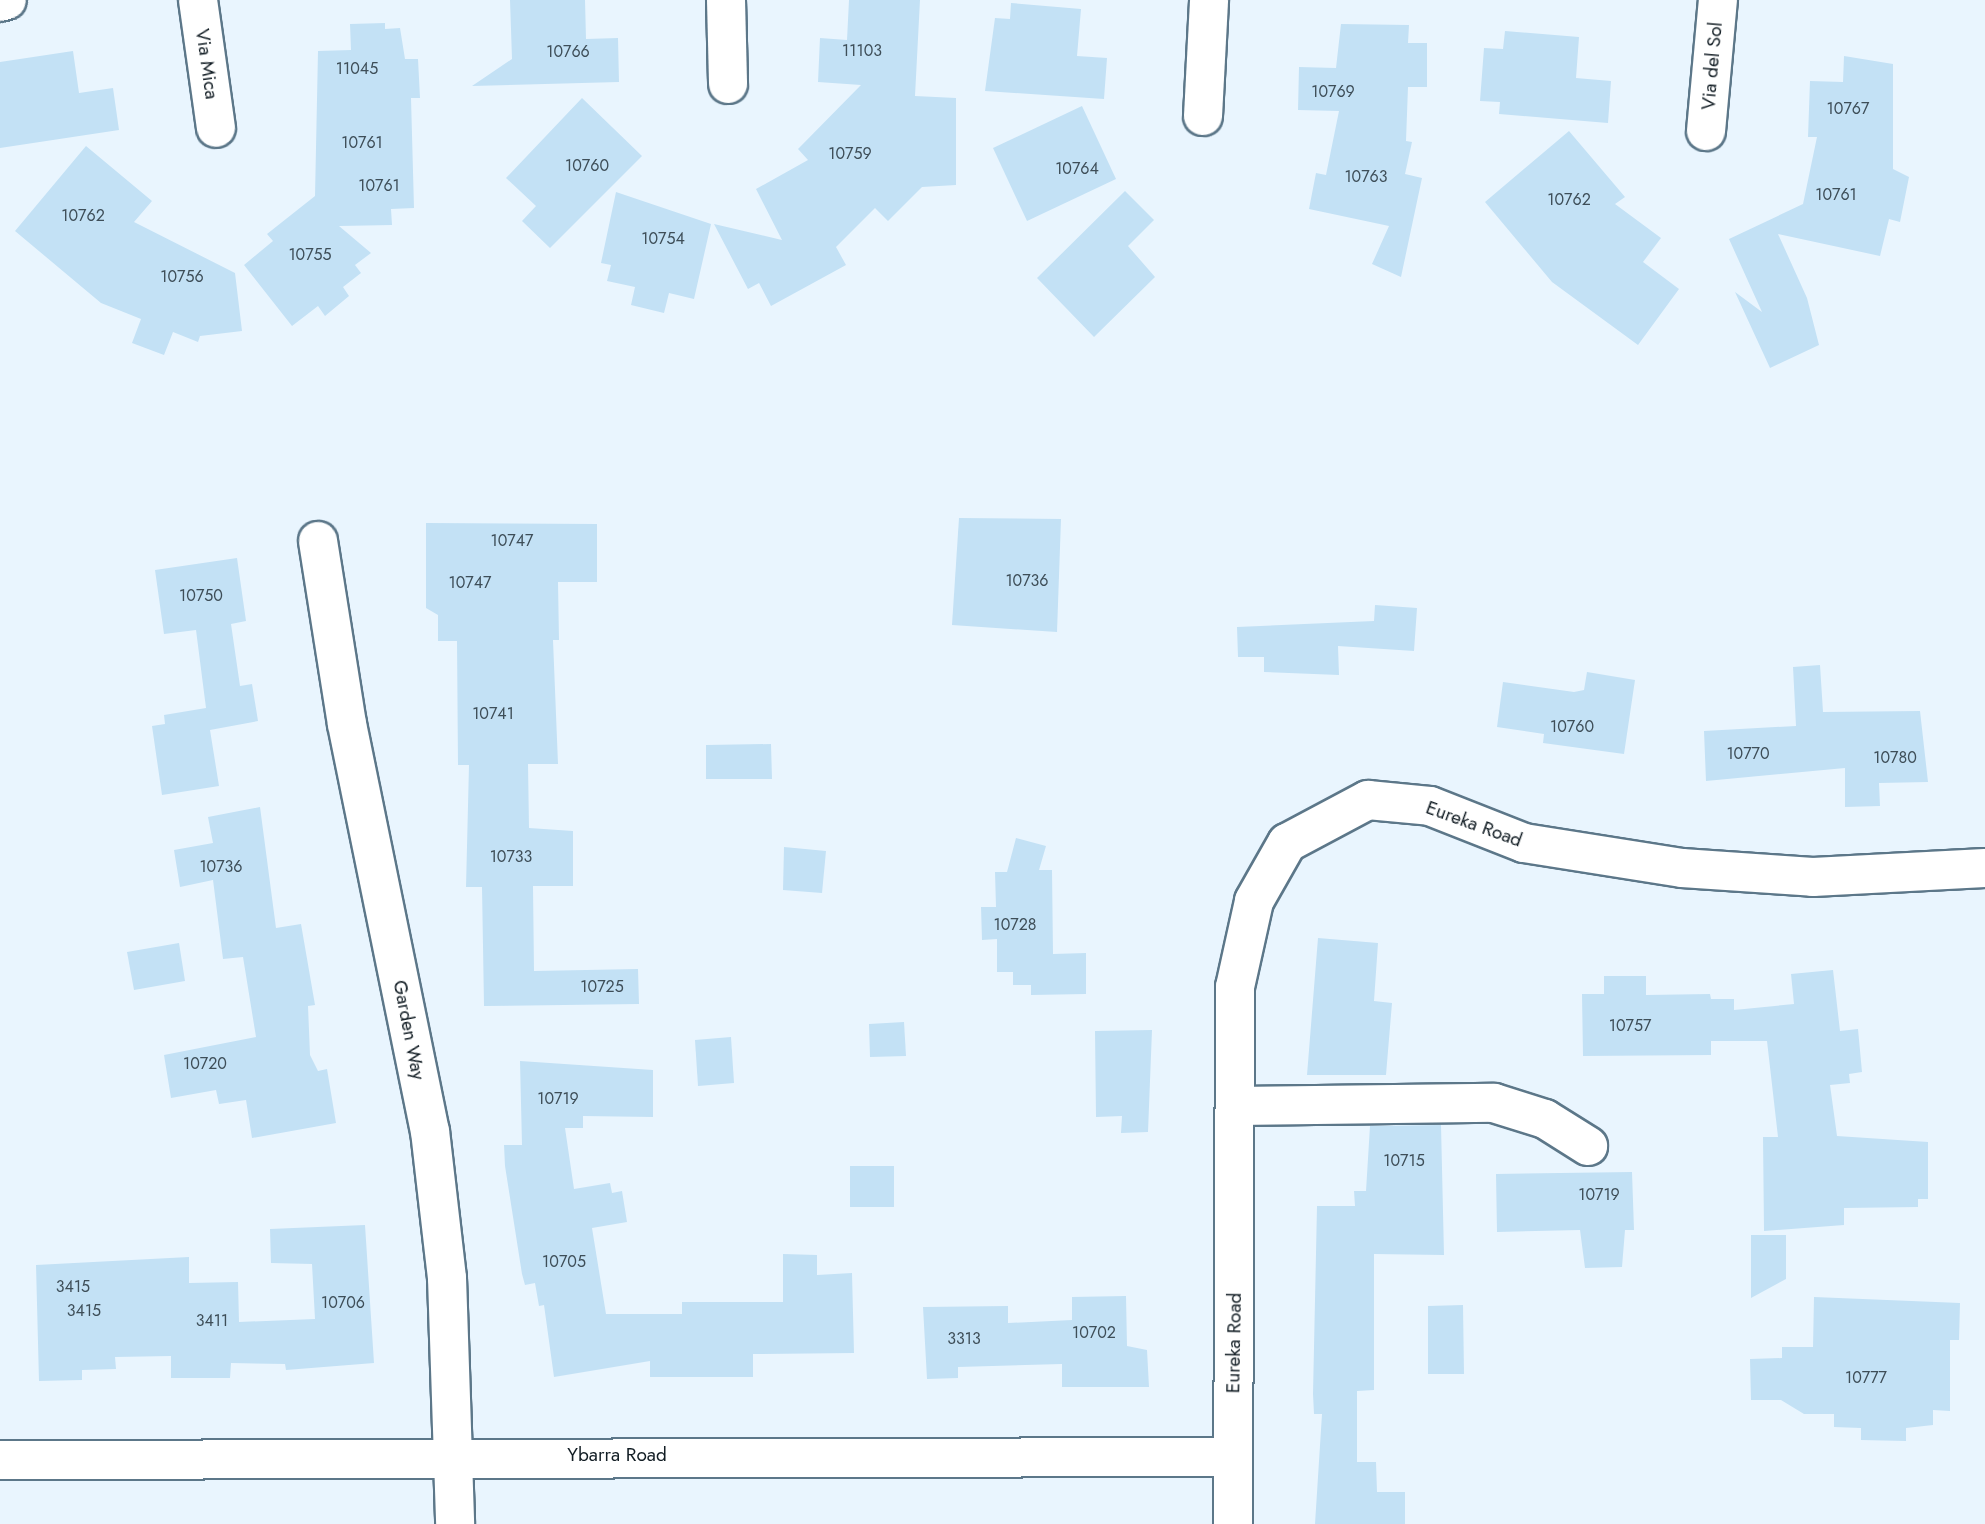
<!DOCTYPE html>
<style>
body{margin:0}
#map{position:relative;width:1985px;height:1524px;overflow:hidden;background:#e9f5fe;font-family:Jost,sans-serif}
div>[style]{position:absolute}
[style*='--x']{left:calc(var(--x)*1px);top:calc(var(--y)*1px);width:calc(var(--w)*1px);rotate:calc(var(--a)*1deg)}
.building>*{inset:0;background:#c3e1f5}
.roads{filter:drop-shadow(2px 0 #5c7789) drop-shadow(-2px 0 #5c7789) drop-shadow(0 2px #5c7789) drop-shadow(0 -2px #5c7789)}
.minor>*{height:38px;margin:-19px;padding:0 19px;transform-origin:19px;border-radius:19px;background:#fff}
.major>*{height:38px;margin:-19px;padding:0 19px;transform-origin:19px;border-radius:19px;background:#fff}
span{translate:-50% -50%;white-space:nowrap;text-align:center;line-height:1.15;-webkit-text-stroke:7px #fff;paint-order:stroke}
.number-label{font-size:16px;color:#3e4e58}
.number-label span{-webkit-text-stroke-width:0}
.street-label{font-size:19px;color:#121d24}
</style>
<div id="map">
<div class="building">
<i style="clip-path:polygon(510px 0,585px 0,586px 39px,618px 38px,619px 82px,472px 86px,512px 59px)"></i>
<i style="clip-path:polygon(849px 0,920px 0,915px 96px,956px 98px,956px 185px,922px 187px,888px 221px,875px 208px,836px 247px,846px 265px,771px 306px,759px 283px,748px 289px,714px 224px,782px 240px,756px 189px,808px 160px,798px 149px,861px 85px,818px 82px,820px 38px,847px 40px)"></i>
<i style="clip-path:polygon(1011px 3px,1081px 9px,1077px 56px,1107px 58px,1104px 99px,985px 91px,995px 18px,1010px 19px)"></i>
<i style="clip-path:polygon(385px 23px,385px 29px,400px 28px,405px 59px,418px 59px,420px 98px,411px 98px,414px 208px,391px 209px,392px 225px,339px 226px,371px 253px,355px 265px,361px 273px,343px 287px,349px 296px,325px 316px,318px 306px,292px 326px,244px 265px,273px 241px,267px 234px,315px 196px,318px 51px,351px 50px,350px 24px)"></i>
<i style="clip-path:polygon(1341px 24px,1409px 25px,1408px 43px,1427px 43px,1427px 87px,1408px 87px,1406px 141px,1412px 142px,1405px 174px,1422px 178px,1401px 277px,1372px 264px,1389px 226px,1309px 209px,1316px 173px,1326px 175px,1339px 111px,1298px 110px,1299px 67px,1336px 68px)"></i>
<i style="clip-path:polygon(1505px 31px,1579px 37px,1576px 78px,1611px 81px,1608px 123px,1499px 114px,1500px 102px,1480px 101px,1484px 48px,1503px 49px)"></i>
<i style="clip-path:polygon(73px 51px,79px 93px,113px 88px,119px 130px,0 148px,0 62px)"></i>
<i style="clip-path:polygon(1844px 56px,1893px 64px,1893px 169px,1909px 177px,1900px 222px,1889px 219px,1880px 256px,1778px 234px,1807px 298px,1819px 345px,1770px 368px,1735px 292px,1762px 312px,1729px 239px,1803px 204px,1817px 137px,1808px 137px,1810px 81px,1843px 82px)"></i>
<i style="clip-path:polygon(582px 98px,642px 156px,550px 248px,522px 221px,536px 206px,506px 178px)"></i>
<i style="clip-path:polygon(1082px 106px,1116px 179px,1027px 221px,993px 148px)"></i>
<i style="clip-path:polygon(1569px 131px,1625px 197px,1615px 204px,1661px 238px,1643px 262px,1679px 289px,1638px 345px,1552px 282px,1485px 202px)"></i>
<i style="clip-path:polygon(86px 146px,152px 201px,134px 222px,235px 273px,242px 331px,200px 336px,198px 342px,173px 332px,164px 355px,132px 343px,141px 319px,101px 303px,15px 231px)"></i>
<i style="clip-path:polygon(1125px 191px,1154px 220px,1128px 246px,1155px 277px,1094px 337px,1037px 278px)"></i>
<i style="clip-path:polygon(616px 192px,711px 224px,694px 299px,669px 293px,664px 313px,631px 305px,635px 287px,607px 281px,611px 265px,601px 263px)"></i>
<i style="clip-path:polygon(959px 518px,1061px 519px,1057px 632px,952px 625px)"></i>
<i style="clip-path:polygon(426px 523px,597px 524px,597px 582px,558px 582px,559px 640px,553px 640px,558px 764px,528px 764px,529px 828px,573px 831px,573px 886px,533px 886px,534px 971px,638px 969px,639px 1004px,484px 1006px,482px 887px,466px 887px,469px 765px,458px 765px,457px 641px,438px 641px,438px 615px,426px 608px)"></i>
<i style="clip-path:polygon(237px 558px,246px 621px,231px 624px,240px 686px,252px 684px,258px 721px,210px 730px,219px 786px,162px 795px,152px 726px,165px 724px,164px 715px,206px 708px,196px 630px,164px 634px,155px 570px)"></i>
<i style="clip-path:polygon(1375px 605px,1417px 608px,1414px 651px,1338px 646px,1339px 675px,1264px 672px,1264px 657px,1238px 657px,1237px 627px,1374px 621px)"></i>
<i style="clip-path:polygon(1820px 665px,1823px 712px,1920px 711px,1928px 782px,1879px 783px,1880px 806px,1845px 807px,1845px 768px,1706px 781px,1704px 731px,1796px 726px,1793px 667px)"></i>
<i style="clip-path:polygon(1587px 672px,1635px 680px,1624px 754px,1543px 743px,1544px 734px,1497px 727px,1503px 682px,1574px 692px,1584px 690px)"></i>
<i style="clip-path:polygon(771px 744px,772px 779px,706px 779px,706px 745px)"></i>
<i style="clip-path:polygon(260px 807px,276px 928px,301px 924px,315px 1005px,308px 1006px,310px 1055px,318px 1071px,327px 1069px,336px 1123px,252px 1138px,246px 1100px,219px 1104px,216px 1090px,171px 1098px,164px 1055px,256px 1037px,243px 957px,223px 959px,213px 880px,180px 887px,174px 850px,213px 843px,208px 817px)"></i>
<i style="clip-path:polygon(1016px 838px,1046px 846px,1039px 870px,1052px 870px,1053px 954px,1086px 953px,1086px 994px,1031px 995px,1031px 985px,1013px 985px,1013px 972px,997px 972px,997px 939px,982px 940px,981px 907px,996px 907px,995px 872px,1007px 872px)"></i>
<i style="clip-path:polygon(784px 847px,826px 851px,822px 893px,783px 890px)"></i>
<i style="clip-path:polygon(1318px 938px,1378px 943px,1374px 1001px,1392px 1003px,1386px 1075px,1307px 1075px)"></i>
<i style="clip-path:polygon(179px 943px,185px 981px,134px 990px,127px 952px)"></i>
<i style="clip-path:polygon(1833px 970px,1840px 1031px,1858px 1029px,1862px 1072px,1849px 1074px,1850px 1083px,1830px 1085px,1837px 1136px,1928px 1142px,1928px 1199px,1918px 1199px,1918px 1207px,1844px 1208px,1844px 1225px,1764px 1231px,1763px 1137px,1778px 1137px,1767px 1041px,1711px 1041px,1711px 1055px,1583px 1056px,1582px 994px,1604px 994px,1604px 976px,1646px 976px,1646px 995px,1710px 994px,1711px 999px,1734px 999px,1734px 1010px,1794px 1004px,1791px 974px)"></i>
<i style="clip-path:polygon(904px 1022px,906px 1056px,870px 1057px,869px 1024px)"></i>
<i style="clip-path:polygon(1152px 1030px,1148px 1132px,1121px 1133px,1122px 1116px,1096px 1117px,1095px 1031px)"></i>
<i style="clip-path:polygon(731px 1037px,734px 1083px,698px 1086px,695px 1040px)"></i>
<i style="clip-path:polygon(520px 1061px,653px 1070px,653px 1117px,583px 1116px,583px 1128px,565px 1128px,574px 1189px,610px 1183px,612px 1193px,622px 1191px,627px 1222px,592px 1228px,606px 1314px,682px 1314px,682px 1302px,783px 1302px,783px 1254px,817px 1255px,817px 1275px,852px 1273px,854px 1353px,753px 1354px,753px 1377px,650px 1377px,650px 1361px,554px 1377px,544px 1305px,539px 1306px,535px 1283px,525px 1285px,522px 1274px,505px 1166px,504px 1145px,522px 1145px)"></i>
<i style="clip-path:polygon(1441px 1125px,1444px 1255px,1374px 1254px,1374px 1390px,1357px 1391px,1357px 1462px,1376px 1462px,1377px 1492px,1405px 1492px,1405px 1524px,1315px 1524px,1322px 1414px,1314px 1414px,1313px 1394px,1317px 1206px,1355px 1206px,1354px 1191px,1366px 1191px,1370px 1126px)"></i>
<i style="clip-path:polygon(850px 1166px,894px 1166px,894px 1207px,850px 1207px)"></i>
<i style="clip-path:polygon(1632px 1172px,1634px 1230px,1625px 1230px,1622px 1267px,1585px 1268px,1580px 1230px,1497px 1232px,1496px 1174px)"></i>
<i style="clip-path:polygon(365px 1225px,374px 1363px,286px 1370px,285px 1364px,231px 1363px,230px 1378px,171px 1378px,171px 1356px,115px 1357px,116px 1369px,82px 1370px,82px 1380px,39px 1381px,36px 1265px,189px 1257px,189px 1283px,238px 1282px,239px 1322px,315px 1319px,312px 1264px,271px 1263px,270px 1229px)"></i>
<i style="clip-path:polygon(1751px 1235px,1786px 1235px,1786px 1279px,1751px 1298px)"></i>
<i style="clip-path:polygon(1126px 1296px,1127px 1346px,1147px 1350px,1149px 1387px,1062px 1387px,1062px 1364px,958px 1367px,958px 1378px,927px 1379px,923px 1307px,1008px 1306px,1008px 1323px,1072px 1320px,1072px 1297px)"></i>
<i style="clip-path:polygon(1814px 1297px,1960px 1303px,1959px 1340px,1950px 1340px,1950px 1411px,1933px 1410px,1933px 1425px,1906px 1428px,1906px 1441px,1861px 1440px,1861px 1428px,1834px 1427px,1834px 1414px,1804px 1414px,1781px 1400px,1751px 1400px,1750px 1359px,1782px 1358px,1782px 1347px,1813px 1347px)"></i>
<i style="clip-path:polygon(1463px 1305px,1464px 1374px,1428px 1374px,1428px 1306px)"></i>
</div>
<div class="roads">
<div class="minor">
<i style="--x:198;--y:0;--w:129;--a:82"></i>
<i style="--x:726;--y:0;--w:84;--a:88.6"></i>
<i style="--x:1203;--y:116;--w:116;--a:-87"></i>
<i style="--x:1706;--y:131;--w:132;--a:-84.8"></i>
<i style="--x:318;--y:541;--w:185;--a:81"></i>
<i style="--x:347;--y:724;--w:415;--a:78.5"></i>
<i style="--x:430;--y:1131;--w:148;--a:83.4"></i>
<i style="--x:447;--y:1278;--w:246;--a:88.1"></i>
<i style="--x:1236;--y:1106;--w:258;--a:-0.7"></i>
<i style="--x:1494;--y:1103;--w:53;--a:17.4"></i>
<i style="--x:1545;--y:1119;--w:51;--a:32.1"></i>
<i style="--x:0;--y:1460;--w:1233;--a:-0.14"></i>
<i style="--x:1233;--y:1524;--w:537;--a:-89.79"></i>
<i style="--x:1235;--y:987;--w:88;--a:-77.5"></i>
<i style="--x:1254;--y:901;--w:67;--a:-60.4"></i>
<i style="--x:1287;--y:843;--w:92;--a:-28"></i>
<i style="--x:1368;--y:800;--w:62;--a:5.5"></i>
<i style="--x:1430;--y:806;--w:101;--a:21.5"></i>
<i style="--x:1524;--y:843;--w:160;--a:9"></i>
<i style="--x:1682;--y:868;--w:131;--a:3.9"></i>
<i style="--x:1813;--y:877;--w:172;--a:-3"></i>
</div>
<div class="major">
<i style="--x:0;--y:2;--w:7;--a:-16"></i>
</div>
</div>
<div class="number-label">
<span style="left:862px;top:51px">11103</span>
<span style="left:568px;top:52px">10766</span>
<span style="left:357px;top:69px">11045</span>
<span style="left:1333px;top:92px">10769</span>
<span style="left:1848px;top:109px">10767</span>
<span style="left:362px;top:143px">10761</span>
<span style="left:850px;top:154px">10759</span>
<span style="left:587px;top:166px">10760</span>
<span style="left:1077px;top:169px">10764</span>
<span style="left:1366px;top:177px">10763</span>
<span style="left:379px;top:186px">10761</span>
<span style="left:1836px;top:195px">10761</span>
<span style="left:1569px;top:200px">10762</span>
<span style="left:83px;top:216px">10762</span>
<span style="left:663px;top:239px">10754</span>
<span style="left:310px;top:255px">10755</span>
<span style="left:182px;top:277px">10756</span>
<span style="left:512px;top:541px">10747</span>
<span style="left:1027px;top:581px">10736</span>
<span style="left:470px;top:583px">10747</span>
<span style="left:201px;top:596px">10750</span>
<span style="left:493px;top:714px">10741</span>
<span style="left:1572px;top:727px">10760</span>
<span style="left:1748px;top:754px">10770</span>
<span style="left:1895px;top:758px">10780</span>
<span style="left:511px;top:857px">10733</span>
<span style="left:221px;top:867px">10736</span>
<span style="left:1015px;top:925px">10728</span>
<span style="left:602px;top:987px">10725</span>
<span style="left:1630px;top:1026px">10757</span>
<span style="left:205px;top:1064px">10720</span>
<span style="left:558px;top:1099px">10719</span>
<span style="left:1404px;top:1161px">10715</span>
<span style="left:1599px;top:1195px">10719</span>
<span style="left:564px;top:1262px">10705</span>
<span style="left:73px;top:1287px">3415</span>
<span style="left:343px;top:1303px">10706</span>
<span style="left:84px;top:1311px">3415</span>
<span style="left:212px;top:1321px">3411</span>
<span style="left:1094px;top:1333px">10702</span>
<span style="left:964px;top:1339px">3313</span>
<span style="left:1866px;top:1378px">10777</span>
</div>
<div class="street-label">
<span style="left:207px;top:64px;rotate:82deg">Via Mica</span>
<span style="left:1712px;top:66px;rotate:-85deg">Via del Sol</span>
<span style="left:1474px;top:824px;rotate:20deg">Eureka Road</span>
<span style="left:409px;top:1030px;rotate:79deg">Garden Way</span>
<span style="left:1234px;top:1343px;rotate:-89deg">Eureka Road</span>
<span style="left:617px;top:1455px">Ybarra Road</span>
</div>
</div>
